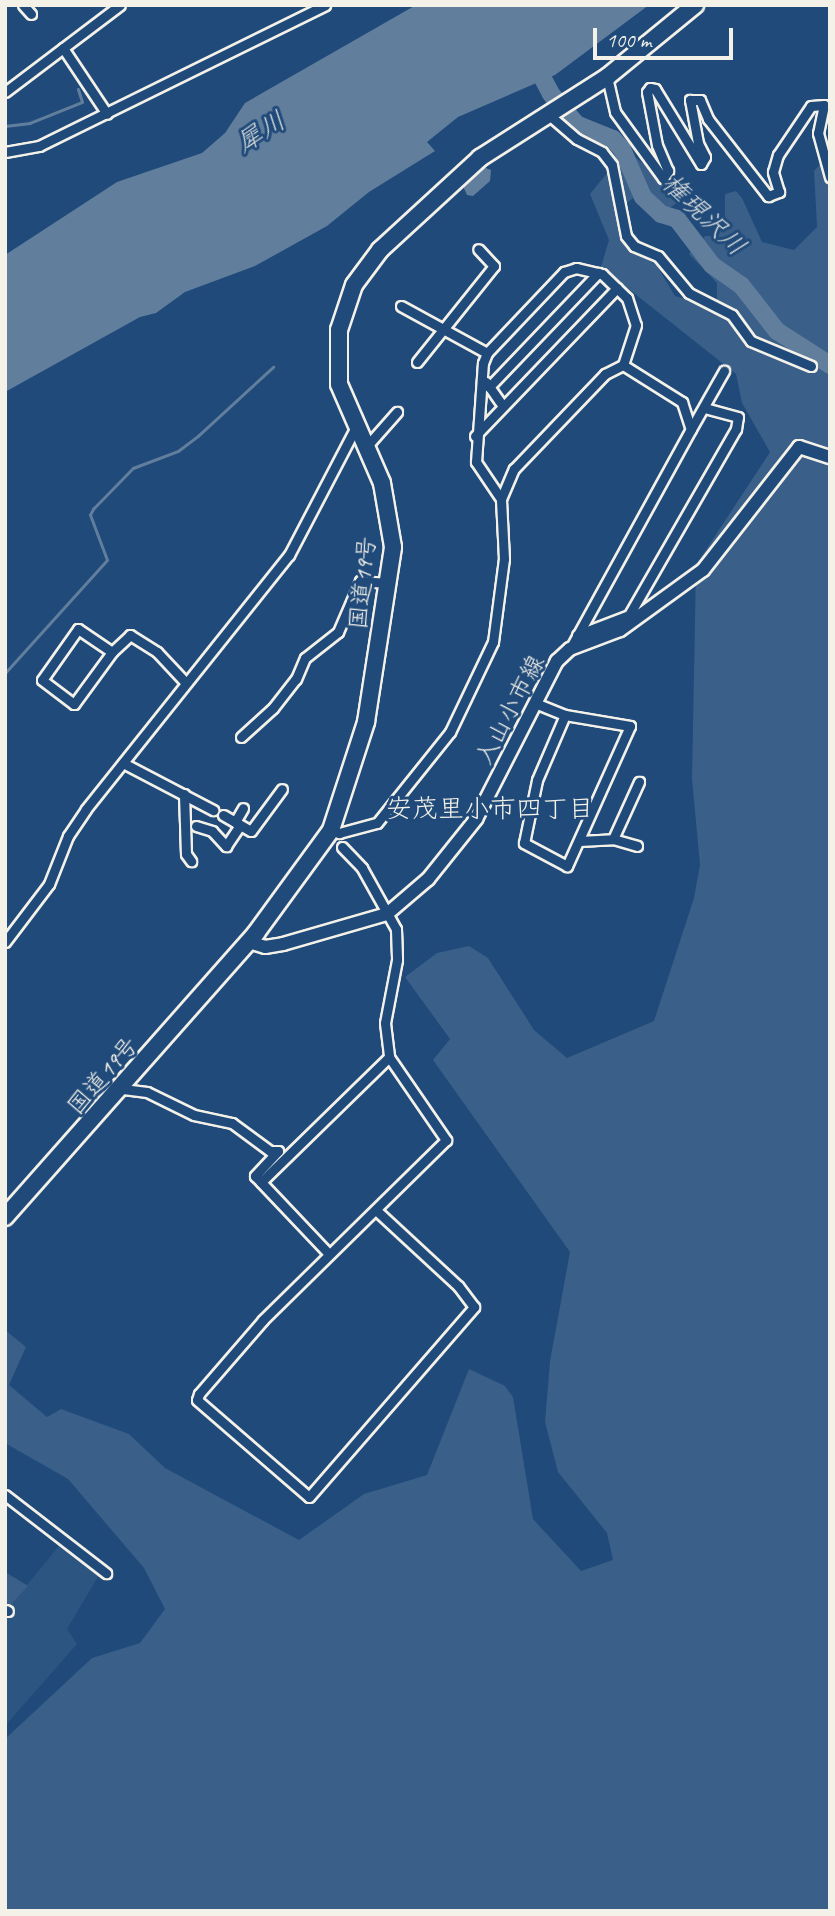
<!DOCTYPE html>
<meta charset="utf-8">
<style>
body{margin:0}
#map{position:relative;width:835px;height:1916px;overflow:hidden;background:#1f4a7a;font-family:Caveat,"Klee One",sans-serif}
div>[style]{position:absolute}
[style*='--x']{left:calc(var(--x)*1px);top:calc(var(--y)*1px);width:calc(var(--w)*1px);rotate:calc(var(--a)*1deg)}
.built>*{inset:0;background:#2d5581}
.green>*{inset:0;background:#3a5f88}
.water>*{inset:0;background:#627e9d}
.stream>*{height:2.5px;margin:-1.25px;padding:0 1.25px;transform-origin:1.25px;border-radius:1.25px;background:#627e9d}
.river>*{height:18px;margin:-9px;padding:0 9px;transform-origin:9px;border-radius:9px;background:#627e9d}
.roads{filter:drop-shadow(2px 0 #f4f1e8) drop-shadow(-2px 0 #f4f1e8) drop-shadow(0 2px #f4f1e8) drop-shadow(0 -2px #f4f1e8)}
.street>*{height:9px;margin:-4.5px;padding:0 4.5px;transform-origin:4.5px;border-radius:4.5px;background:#1f4a7a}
.secondary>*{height:12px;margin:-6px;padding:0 6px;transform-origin:6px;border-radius:6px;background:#1f4a7a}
.highway>*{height:16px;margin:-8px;padding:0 8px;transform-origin:8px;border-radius:8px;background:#1f4a7a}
span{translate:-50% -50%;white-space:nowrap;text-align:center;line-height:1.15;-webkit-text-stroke:6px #1f4a7a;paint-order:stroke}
.street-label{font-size:24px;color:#f4f1e8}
.water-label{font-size:26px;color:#dee0dd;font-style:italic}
.neighbourhood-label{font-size:26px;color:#f4f1e8}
.frame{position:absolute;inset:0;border:7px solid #f4f1e8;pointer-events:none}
.scale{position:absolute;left:593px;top:28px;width:140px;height:32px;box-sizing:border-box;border:4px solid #f4f1e8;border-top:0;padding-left:9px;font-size:21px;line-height:24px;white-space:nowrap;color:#f4f1e8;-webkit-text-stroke:5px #1f4a7a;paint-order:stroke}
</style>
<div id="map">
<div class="built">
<i style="clip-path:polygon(63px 1541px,99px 1575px,67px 1629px,77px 1644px,5px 1726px,5px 1572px,27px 1585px)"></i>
</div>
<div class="green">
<i style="clip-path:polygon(591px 122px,685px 197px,656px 218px,633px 198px,618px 210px,620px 238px,657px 266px,675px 296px,717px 307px,717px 283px,689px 254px,705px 236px,718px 236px,725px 221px,725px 194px,736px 191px,742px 198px,762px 242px,794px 250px,817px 227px,814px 171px,830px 153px,830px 1911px,5px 1911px,5px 1739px,92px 1658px,140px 1643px,165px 1609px,144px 1568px,68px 1479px,5px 1443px,5px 1330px,26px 1347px,9px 1385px,47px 1417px,61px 1409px,129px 1434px,165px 1468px,299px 1540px,364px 1494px,427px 1475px,469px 1369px,505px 1386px,513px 1397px,533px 1519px,581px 1571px,613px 1560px,607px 1533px,558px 1472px,545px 1422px,550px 1361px,570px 1252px,433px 1060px,450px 1039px,405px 977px,437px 953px,469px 946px,488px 958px,534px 1030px,567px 1058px,654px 1021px,694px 898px,700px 865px,692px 779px,696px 565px,770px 452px,742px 403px,736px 374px,601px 267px,609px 240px,590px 194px,617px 161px,582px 133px)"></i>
<i style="clip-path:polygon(5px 1572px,28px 1586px,5px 1611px)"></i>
</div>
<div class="water">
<i style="clip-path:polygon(416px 5px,649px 5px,555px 75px,458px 117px,427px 142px,435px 151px,369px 192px,327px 226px,255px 266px,185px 292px,156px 313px,140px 317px,5px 392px,5px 255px,117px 182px,202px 153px,225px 133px,245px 103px)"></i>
<i style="clip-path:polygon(483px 167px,491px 170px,490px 181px,473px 196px,467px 195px,462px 184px)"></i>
</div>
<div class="stream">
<i style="--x:5;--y:126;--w:25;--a:-7"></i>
<i style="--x:30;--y:123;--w:56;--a:-22"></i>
<i style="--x:82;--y:102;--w:13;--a:-108"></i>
<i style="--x:5;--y:673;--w:152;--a:-47.9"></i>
<i style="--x:107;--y:560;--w:48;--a:-110.7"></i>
<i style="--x:90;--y:515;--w:7;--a:-63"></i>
<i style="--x:93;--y:509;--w:57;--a:-45.7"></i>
<i style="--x:133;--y:468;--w:48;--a:-20.7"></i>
<i style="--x:178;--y:451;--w:25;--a:-37"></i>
<i style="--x:198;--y:436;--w:102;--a:-42.6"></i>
</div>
<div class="river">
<i style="--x:533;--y:60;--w:38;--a:62"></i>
<i style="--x:551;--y:94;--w:39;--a:50"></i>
<i style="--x:576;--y:124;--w:40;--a:22"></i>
<i style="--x:613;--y:139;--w:13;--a:48"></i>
<i style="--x:622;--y:149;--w:52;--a:66.4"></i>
<i style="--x:643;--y:197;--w:25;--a:43"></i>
<i style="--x:661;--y:214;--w:17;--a:17"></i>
<i style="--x:677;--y:219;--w:58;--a:52.7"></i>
<i style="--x:712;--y:265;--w:35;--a:35"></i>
<i style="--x:741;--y:285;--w:58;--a:52"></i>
<i style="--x:777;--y:331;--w:63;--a:32.7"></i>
</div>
<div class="roads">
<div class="street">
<i style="--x:23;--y:5;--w:12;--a:48"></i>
<i style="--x:63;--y:48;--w:79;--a:56.3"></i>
<i style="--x:607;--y:77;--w:36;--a:77"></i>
<i style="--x:615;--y:112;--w:82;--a:54"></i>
<i style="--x:663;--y:178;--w:9;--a:-54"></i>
<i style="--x:668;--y:171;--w:28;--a:-113"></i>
<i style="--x:657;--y:145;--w:54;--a:-100.7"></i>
<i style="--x:647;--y:92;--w:5;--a:-53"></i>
<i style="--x:650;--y:88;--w:5;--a:11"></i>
<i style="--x:655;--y:89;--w:88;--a:58.5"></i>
<i style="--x:701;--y:164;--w:8;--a:-60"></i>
<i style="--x:705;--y:157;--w:16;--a:-117"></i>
<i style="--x:698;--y:143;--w:44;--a:-100.5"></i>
<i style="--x:690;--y:100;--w:10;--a:0"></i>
<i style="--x:700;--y:100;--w:21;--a:67"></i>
<i style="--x:708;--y:119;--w:98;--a:52.1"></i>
<i style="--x:768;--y:196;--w:12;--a:-20"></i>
<i style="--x:779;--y:192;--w:21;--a:-107"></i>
<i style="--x:773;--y:172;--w:18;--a:-74"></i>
<i style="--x:778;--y:155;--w:59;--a:-56"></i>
<i style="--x:811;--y:106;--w:13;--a:-4"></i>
<i style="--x:824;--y:105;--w:29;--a:102"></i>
<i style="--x:818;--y:133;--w:46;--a:74.7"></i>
<i style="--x:5;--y:92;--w:144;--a:-37.1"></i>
<i style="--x:548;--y:114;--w:38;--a:41"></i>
<i style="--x:577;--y:139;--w:28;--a:27"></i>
<i style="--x:602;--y:152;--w:16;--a:52"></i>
<i style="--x:612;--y:165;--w:72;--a:78.8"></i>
<i style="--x:626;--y:236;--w:13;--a:51"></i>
<i style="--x:634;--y:246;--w:26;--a:23"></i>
<i style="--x:658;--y:256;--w:48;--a:50"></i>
<i style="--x:689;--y:293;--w:48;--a:27.1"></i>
<i style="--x:732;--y:315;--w:32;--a:54"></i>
<i style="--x:751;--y:341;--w:65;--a:22.6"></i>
<i style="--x:5;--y:152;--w:35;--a:-10"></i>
<i style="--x:39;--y:146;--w:319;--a:-26.2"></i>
<i style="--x:401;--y:306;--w:98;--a:28.7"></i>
<i style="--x:417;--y:362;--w:123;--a:-51.3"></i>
<i style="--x:494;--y:266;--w:23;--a:-133"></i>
<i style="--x:486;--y:382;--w:29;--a:55"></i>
<i style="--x:489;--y:387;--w:158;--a:-46.3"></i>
<i style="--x:691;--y:429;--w:67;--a:-60.4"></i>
<i style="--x:475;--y:436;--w:205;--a:-46.2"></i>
<i style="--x:366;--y:447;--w:47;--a:-48.5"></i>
<i style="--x:501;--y:499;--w:45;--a:-124"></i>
<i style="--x:476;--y:462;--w:99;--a:-86"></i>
<i style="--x:483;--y:363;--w:11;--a:-68"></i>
<i style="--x:487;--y:353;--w:112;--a:-46.5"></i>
<i style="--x:564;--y:272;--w:13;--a:-18"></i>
<i style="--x:576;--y:268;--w:27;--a:13"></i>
<i style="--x:602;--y:274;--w:35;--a:44"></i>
<i style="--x:627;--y:298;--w:28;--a:72"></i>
<i style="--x:636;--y:325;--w:42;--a:108"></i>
<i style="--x:577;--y:635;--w:56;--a:-21"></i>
<i style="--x:629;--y:615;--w:215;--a:-60.1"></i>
<i style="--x:736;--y:429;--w:12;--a:-81"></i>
<i style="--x:738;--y:417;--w:35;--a:-165"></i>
<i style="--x:112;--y:652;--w:41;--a:-145.9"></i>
<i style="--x:78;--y:629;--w:62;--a:125.2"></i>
<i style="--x:42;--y:680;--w:40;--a:37"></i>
<i style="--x:74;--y:704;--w:64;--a:-53.8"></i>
<i style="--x:112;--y:652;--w:25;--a:-43"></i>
<i style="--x:130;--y:635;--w:32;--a:32"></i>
<i style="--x:157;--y:652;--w:42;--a:46.9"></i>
<i style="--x:535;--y:703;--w:32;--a:22"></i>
<i style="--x:565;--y:715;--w:66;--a:9.6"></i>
<i style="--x:630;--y:726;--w:154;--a:114.2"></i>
<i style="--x:567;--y:866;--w:49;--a:-151.9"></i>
<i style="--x:524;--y:843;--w:64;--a:-78.3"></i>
<i style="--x:537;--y:780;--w:71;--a:-66.7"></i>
<i style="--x:241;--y:737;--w:43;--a:-42.2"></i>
<i style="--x:273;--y:708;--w:37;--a:-52"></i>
<i style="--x:296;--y:679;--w:23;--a:-67"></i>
<i style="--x:305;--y:658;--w:42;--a:-38.2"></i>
<i style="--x:338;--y:632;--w:56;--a:-66.7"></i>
<i style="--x:360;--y:581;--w:28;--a:4"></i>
<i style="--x:123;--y:763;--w:102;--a:27.6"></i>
<i style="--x:184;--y:794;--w:60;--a:88.1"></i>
<i style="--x:186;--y:854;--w:9;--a:54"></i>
<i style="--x:223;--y:815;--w:32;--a:30"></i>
<i style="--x:251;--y:831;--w:52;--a:-53.6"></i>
<i style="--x:235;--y:822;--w:16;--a:-60"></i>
<i style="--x:196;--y:826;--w:17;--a:17"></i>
<i style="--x:212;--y:831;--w:21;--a:47"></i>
<i style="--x:226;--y:846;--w:25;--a:-56"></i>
<i style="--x:331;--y:830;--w:9;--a:21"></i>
<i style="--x:339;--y:833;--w:39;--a:-15"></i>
<i style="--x:377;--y:823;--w:117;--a:-51.3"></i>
<i style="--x:450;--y:732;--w:100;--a:-64.5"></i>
<i style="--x:493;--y:642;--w:84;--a:-82.5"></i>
<i style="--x:504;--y:559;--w:60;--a:-92.9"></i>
<i style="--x:501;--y:499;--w:33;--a:-67"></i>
<i style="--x:514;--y:469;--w:132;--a:-46.2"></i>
<i style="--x:605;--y:374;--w:20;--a:-27"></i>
<i style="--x:623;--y:365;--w:70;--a:32.1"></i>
<i style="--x:682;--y:402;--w:28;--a:72"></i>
<i style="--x:691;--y:429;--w:251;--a:118.8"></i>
<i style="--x:613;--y:839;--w:25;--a:16"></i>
<i style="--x:579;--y:841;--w:34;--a:-3"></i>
<i style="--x:613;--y:839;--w:63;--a:-65.5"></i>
<i style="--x:342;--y:847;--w:29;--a:46"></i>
<i style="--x:362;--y:868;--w:70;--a:60.9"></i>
<i style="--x:396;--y:929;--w:31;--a:88"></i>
<i style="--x:397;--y:960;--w:64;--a:100.8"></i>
<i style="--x:385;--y:1023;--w:34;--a:83"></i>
<i style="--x:389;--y:1057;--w:101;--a:55.5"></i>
<i style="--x:446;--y:1140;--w:257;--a:135.5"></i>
<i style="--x:263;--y:1320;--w:98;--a:130.9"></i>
<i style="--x:199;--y:1394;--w:6;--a:108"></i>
<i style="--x:197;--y:1400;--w:148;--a:40.9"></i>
<i style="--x:309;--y:1497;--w:252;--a:-49"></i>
<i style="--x:474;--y:1307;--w:26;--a:-127"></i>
<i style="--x:458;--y:1286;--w:112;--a:-137.2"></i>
<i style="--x:5;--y:942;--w:73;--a:-52.8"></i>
<i style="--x:49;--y:884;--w:52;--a:-68.4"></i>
<i style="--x:68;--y:836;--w:32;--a:-56"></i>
<i style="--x:86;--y:809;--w:325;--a:-51.4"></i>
<i style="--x:289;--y:555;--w:144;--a:-62.4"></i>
<i style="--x:123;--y:1089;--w:24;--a:7"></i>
<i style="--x:147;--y:1092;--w:52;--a:26.1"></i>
<i style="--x:194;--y:1115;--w:39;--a:12"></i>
<i style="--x:232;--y:1123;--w:47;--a:36.4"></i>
<i style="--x:270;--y:1151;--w:8;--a:0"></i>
<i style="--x:278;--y:1151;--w:34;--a:133"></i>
<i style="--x:255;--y:1176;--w:8;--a:45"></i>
<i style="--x:329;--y:1254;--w:99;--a:-133.4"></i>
<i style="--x:261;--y:1182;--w:179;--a:-44.3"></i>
<i style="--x:5;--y:1495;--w:128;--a:37.7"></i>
<i style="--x:6;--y:1610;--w:2;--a:27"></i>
</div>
<div class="secondary">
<i style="--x:249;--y:942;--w:17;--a:17"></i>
<i style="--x:265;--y:947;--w:18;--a:-9"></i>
<i style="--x:283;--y:944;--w:108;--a:-16.1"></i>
<i style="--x:387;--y:914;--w:54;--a:-40.5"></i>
<i style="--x:428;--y:879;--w:77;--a:-51.3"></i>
<i style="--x:476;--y:819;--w:178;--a:-62.9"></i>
<i style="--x:557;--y:661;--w:18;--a:-43"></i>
<i style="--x:570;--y:649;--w:53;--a:-20.8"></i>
<i style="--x:620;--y:630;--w:102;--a:-35.9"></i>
<i style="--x:703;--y:570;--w:156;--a:-52"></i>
<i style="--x:799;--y:447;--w:33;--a:18"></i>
</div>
<div class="highway">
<i style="--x:5;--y:1217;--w:379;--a:-48.5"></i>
<i style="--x:256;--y:933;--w:127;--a:-53.9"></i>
<i style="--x:331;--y:830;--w:114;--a:-72"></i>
<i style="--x:366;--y:722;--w:177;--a:-81.2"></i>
<i style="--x:393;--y:547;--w:65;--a:-99.8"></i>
<i style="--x:382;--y:483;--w:108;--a:-113.5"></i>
<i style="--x:339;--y:384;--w:54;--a:-90"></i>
<i style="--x:339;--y:330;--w:47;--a:-71.6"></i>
<i style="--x:354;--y:285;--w:44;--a:-53.4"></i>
<i style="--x:380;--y:250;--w:136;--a:-42.6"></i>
<i style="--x:480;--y:158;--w:151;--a:-32.5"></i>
<i style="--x:607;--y:77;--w:114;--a:-39.3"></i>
</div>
</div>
<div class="street-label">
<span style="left:363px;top:583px;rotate:-84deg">国道19号</span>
<span style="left:510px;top:710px;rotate:-62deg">入山小市線</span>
<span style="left:103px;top:1076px;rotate:-49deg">国道19号</span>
</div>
<div class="water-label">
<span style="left:261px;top:132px;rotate:-32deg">犀川</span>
<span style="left:704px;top:215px;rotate:44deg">権現沢川</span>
</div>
<div class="neighbourhood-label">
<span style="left:490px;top:809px">安茂里小市四丁目</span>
</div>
<div class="frame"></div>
<div class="scale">100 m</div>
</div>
